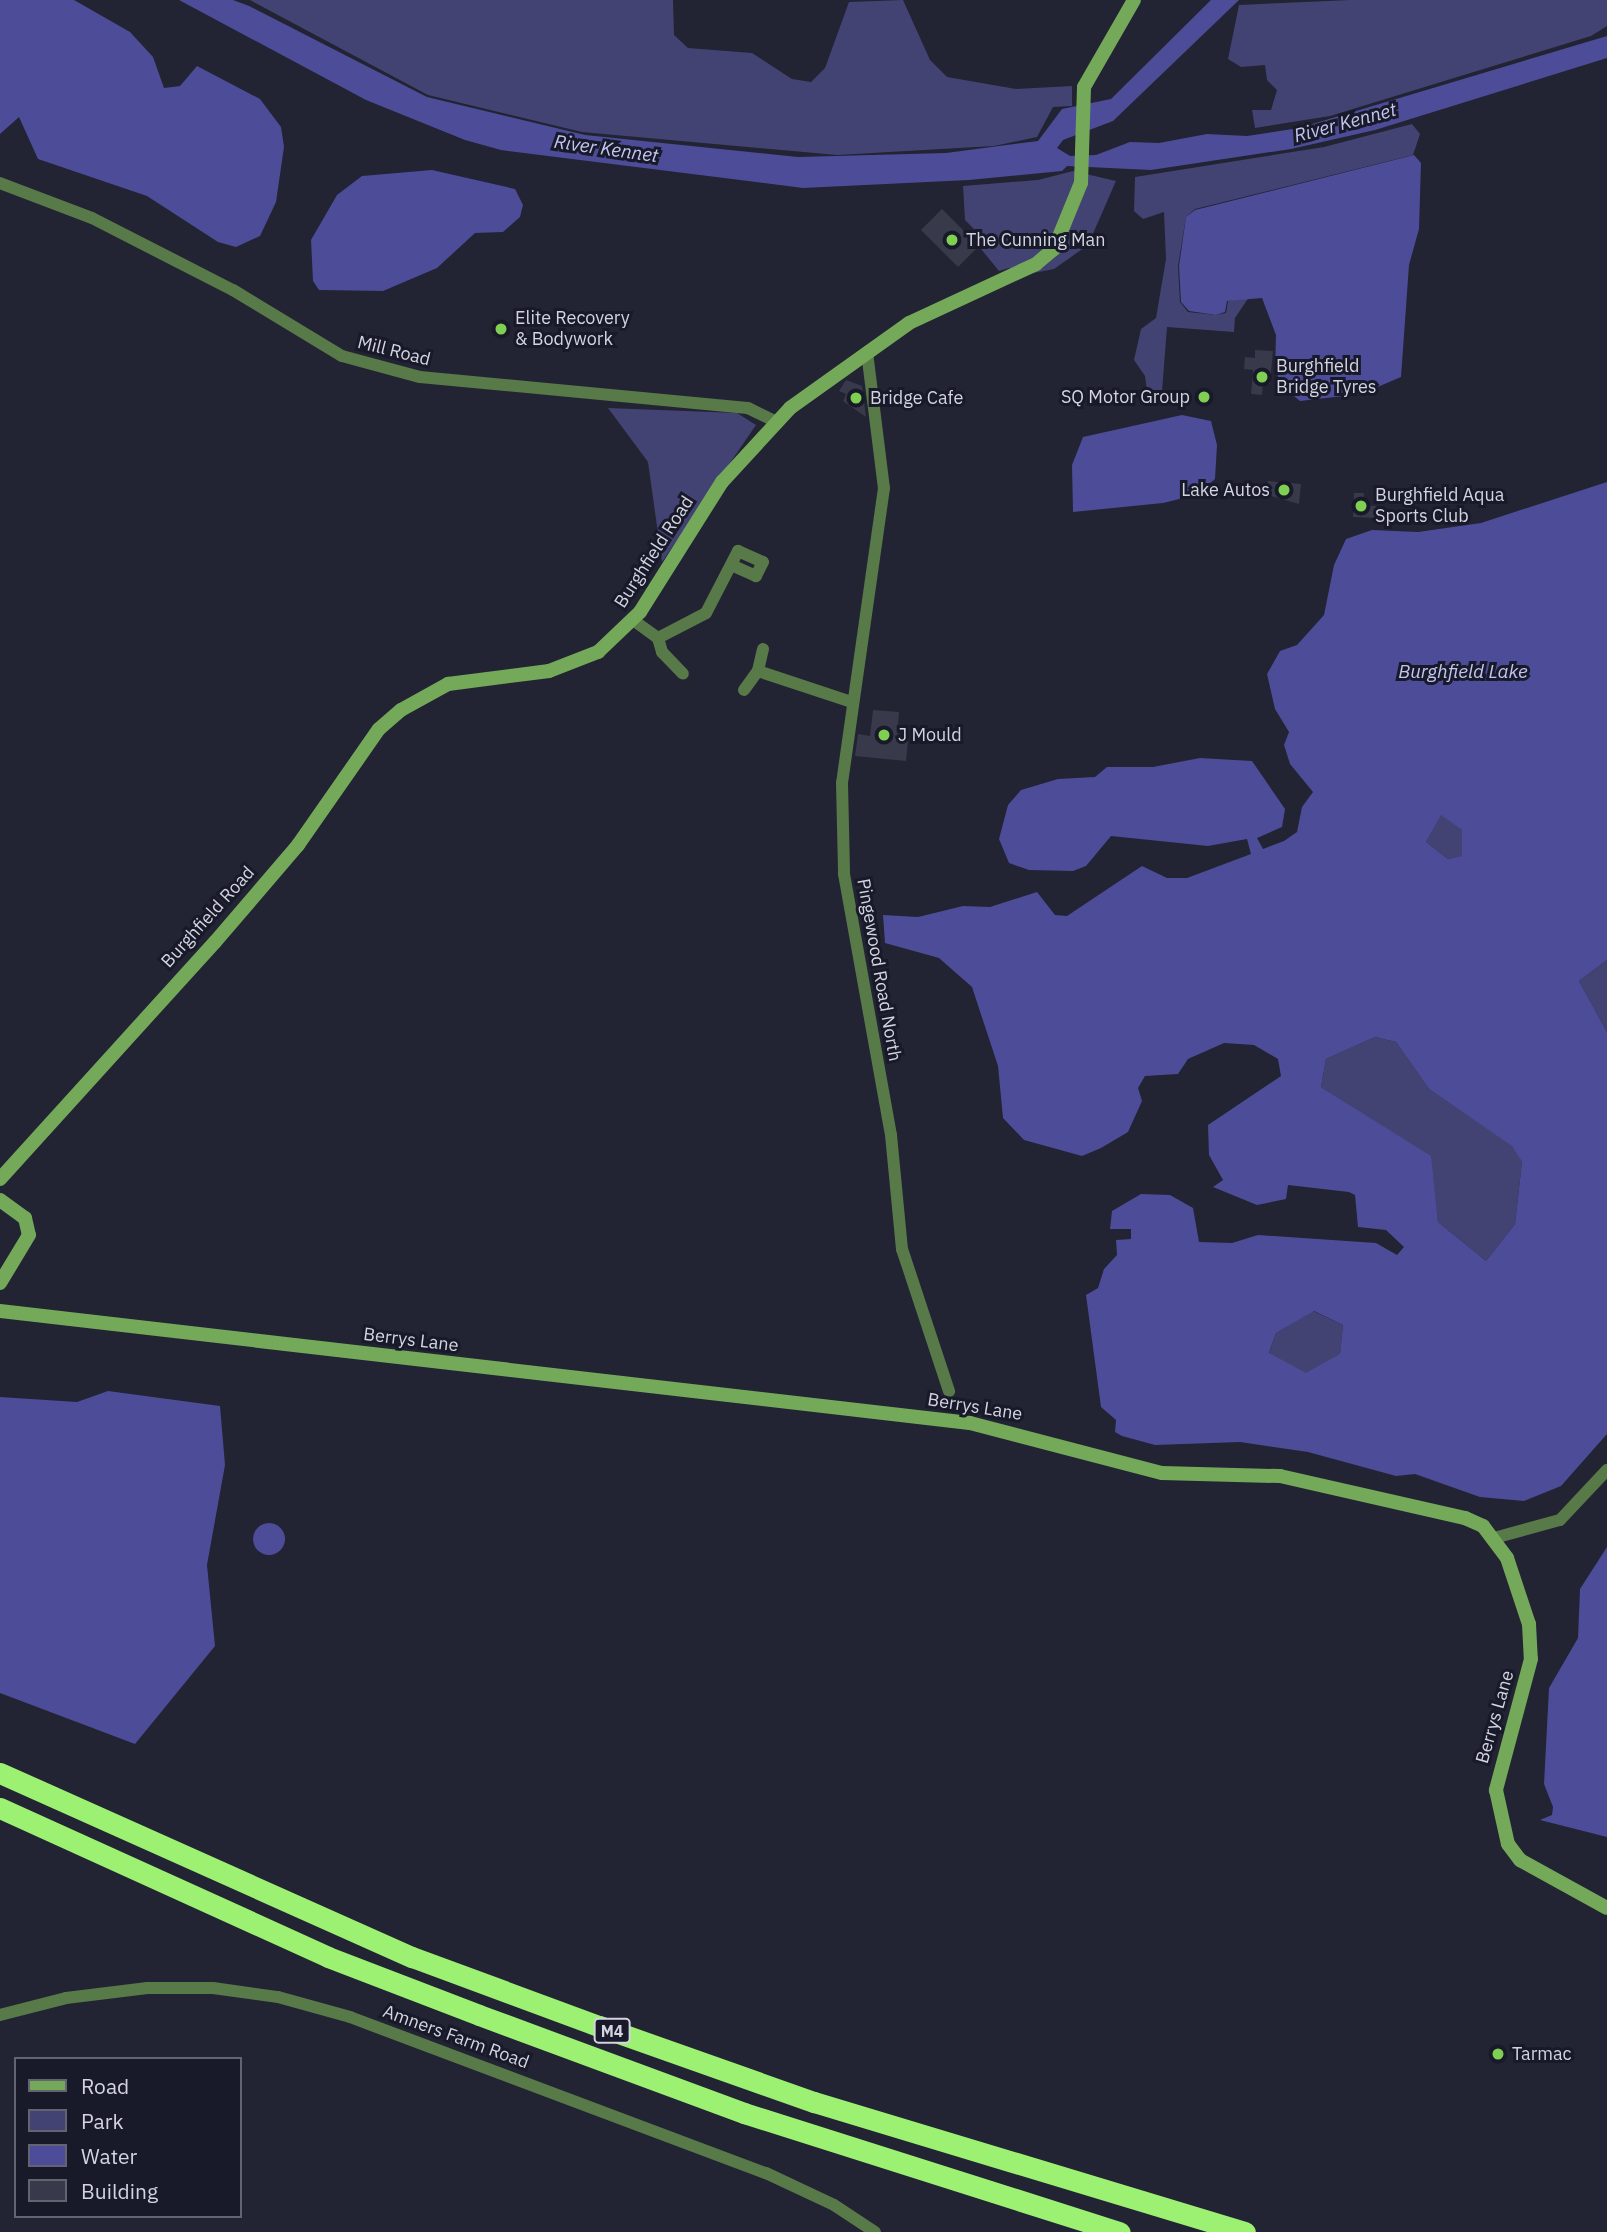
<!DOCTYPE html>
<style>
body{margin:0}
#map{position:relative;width:1607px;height:2232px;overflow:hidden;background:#222333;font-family:"IBM Plex Sans",sans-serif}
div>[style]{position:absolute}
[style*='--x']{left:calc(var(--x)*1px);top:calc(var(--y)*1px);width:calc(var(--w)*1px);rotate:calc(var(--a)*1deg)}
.green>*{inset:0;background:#424372}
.water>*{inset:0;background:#4d4c98}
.round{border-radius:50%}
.building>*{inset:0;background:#38394b}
.street>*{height:12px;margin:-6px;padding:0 6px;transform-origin:6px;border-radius:6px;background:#587948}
.secondary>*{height:14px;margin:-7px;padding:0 7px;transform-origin:7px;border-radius:7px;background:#74a95a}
.highway>*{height:21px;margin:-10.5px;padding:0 10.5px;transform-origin:10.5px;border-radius:10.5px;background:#9cf072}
.dots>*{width:19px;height:19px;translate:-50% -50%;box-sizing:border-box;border:4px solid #181929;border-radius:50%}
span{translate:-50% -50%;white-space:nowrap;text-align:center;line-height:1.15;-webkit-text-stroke:6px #181929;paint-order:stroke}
.shield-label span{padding:2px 5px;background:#181929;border:2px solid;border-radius:5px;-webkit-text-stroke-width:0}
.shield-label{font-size:16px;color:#d3d4e0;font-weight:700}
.poi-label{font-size:18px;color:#d3d4e0}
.left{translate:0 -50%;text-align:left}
.right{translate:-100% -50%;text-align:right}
.street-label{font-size:18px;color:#d3d4e0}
.water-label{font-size:19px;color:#c2c5f0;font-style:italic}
.legend{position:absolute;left:14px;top:2057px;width:228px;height:161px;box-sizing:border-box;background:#181929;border:2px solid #636472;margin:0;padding:9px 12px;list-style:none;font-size:21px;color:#d3d4e0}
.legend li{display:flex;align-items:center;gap:14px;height:35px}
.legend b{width:35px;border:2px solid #636472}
</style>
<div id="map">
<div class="green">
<i style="clip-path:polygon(250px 0,673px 0,674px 35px,688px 48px,752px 53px,792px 79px,811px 82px,825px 68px,849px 2px,903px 0,930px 60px,947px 77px,1016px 89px,1072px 86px,1072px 106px,1053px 107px,1037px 137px,994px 146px,837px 155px,582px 132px,428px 95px)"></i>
<i style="clip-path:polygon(1350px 0,1607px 0,1607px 26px,1591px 36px,1330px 116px,1255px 128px,1252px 110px,1271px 110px,1277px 90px,1267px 80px,1265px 65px,1241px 67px,1228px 59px,1239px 5px)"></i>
<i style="clip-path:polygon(1412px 124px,1420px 134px,1413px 155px,1195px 209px,1186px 217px,1178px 266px,1180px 302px,1188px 312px,1216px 315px,1226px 313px,1228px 301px,1249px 297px,1235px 318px,1234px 332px,1167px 327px,1161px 404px,1149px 404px,1145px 376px,1134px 360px,1141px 329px,1156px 318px,1166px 259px,1164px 212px,1143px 219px,1134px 211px,1135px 177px,1324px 147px)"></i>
<i style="clip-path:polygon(1073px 171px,1116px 181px,1088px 245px,1054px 269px,1023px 275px,1009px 268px,999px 271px,981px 249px,987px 242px,965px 220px,963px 186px,1038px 180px)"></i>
<i style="clip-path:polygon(608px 408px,737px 413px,756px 425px,662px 562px,648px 462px)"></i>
<i style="clip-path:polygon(1441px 814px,1462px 830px,1463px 856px,1448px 859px,1426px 842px)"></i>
<i style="clip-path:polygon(1607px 960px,1607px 1032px,1579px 981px)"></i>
<i style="clip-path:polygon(1375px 1037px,1396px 1042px,1429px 1089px,1513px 1146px,1522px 1162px,1515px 1224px,1486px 1261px,1438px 1222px,1430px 1156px,1321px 1087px,1326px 1059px)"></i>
<i style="clip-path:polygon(1313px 1311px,1343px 1325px,1340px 1355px,1306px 1374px,1269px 1354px,1276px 1333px)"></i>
</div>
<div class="water">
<i style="clip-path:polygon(0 0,74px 0,130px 32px,153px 57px,164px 88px,180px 86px,197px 66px,260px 99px,281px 127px,284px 147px,276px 202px,260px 236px,236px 247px,218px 242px,147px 196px,38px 159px,19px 117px,0 134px)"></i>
<i style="clip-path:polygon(179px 0,233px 0,249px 6px,427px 97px,585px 135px,798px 157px,946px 153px,1038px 141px,1062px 109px,1111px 99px,1211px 0,1239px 0,1113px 121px,1063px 140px,1057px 148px,1070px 156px,1096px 155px,1130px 142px,1159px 143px,1207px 134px,1247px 136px,1299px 128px,1607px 36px,1607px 58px,1375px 130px,1291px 149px,1151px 170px,1067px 166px,1062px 171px,969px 180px,803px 188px,501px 150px,465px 140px,366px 100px)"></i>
<i style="clip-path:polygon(1414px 155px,1421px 163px,1419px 229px,1409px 265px,1401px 377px,1361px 394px,1300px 401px,1282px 386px,1275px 369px,1276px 335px,1262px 298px,1227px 301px,1225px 312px,1216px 315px,1189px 311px,1181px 302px,1179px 266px,1186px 217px,1195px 210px)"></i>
<i style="clip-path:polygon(432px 170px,515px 189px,523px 205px,520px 217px,503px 232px,475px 233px,437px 268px,383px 291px,319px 290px,313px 281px,311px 240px,337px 195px,362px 176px)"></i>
<i style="clip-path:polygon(1182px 415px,1211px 421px,1217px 445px,1215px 479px,1196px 495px,1163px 503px,1073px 512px,1072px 465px,1083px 437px)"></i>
<i style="clip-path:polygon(evenodd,1607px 482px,1607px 960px,1579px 981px,1607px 1032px,1607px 1434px,1561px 1486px,1524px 1501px,1480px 1497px,1415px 1474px,1396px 1476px,1308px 1452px,1240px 1442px,1155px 1445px,1122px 1436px,1115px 1432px,1116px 1420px,1101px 1407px,1086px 1295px,1098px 1288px,1104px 1269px,1117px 1255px,1116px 1240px,1131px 1239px,1131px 1229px,1110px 1229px,1112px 1211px,1141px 1194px,1170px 1195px,1193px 1208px,1199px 1242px,1232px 1243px,1258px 1235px,1376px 1243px,1397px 1255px,1404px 1247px,1386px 1230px,1358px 1227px,1355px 1195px,1349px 1192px,1288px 1185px,1286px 1199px,1257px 1205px,1213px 1187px,1223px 1180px,1209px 1155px,1208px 1125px,1281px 1076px,1278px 1059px,1254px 1045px,1224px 1043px,1188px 1059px,1178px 1074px,1145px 1076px,1138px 1088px,1142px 1101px,1128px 1132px,1101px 1148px,1082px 1156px,1024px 1140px,1003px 1118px,998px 1066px,972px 987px,939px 958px,885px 943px,883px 915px,918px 917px,963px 906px,990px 907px,1037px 892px,1055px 915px,1067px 916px,1142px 866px,1167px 878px,1187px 878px,1251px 854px,1247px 839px,1208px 846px,1111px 836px,1086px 866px,1073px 871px,1029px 870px,1009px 863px,999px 839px,1008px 805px,1021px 790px,1058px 779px,1095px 777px,1107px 767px,1153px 767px,1200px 758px,1252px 761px,1285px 809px,1282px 827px,1257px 838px,1263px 849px,1284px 841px,1297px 832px,1302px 807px,1313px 792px,1290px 764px,1284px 745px,1289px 732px,1275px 709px,1267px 674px,1280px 651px,1297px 645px,1324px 615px,1334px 565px,1346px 539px,1372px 530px,1418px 532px,1481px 523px,1607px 482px,1441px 815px,1462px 830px,1462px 856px,1448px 859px,1426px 842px,1441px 815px,1607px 482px,1375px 1037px,1396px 1042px,1429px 1089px,1512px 1146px,1522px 1162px,1515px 1224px,1486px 1261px,1438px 1222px,1431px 1156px,1321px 1087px,1326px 1059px,1375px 1037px,1607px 482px,1314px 1311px,1343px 1325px,1340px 1354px,1306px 1373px,1269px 1353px,1276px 1333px,1314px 1311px)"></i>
<i style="clip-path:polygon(108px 1391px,220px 1406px,225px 1465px,207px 1565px,215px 1646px,135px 1744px,0 1693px,0 1397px,77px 1402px)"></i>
<i class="round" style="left:253px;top:1523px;width:32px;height:32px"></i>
<i style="clip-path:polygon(1607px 1547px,1607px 1837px,1540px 1820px,1552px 1815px,1553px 1807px,1544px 1784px,1549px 1688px,1578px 1638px,1580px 1589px)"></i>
</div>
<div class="building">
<i style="clip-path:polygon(942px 209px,979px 246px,958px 267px,921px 230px)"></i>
<i style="clip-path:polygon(1255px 350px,1273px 351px,1270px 384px,1263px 383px,1262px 395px,1251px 394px,1253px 370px,1244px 369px,1245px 357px,1255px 358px)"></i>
<i style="clip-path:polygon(846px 380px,862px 386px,866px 417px,843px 401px,846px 394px,839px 391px)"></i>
<i style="clip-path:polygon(1268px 481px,1301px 484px,1299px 504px,1267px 495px)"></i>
<i style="clip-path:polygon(1354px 493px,1364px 493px,1363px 505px,1376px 506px,1376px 518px,1353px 517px)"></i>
<i style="clip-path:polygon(873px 710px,899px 712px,897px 740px,908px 741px,906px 761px,855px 756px,858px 734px,870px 736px)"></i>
</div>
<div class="street">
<i style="--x:0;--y:183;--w:98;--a:20.8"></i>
<i style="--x:92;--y:218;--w:158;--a:27.1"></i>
<i style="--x:233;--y:290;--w:127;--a:31.2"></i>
<i style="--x:342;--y:356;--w:81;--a:15.1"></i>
<i style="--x:420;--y:377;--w:329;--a:5.4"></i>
<i style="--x:748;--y:408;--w:30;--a:26"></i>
<i style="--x:867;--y:352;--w:137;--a:82.9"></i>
<i style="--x:884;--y:488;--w:298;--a:98.1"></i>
<i style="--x:842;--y:783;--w:91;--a:88.7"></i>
<i style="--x:844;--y:874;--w:265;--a:79.8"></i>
<i style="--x:891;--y:1135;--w:115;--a:84.5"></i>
<i style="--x:902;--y:1249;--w:150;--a:71.7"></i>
<i style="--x:633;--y:620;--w:31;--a:36"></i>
<i style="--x:658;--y:638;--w:15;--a:74"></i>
<i style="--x:662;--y:652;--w:30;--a:46"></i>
<i style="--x:658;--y:638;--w:54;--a:-27.5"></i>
<i style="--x:706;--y:613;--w:70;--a:-62.7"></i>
<i style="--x:738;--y:551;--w:27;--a:24"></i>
<i style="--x:763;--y:562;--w:16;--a:117"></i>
<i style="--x:756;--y:576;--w:27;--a:-156"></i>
<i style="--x:763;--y:649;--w:23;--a:103"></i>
<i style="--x:758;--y:671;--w:99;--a:18.3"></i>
<i style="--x:744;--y:690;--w:24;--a:-54"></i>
<i style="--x:1494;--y:1538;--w:68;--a:-15.3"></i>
<i style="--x:1560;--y:1520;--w:69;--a:-46.8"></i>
<i style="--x:0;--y:2015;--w:68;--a:-14.4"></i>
<i style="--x:66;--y:1998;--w:82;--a:-7"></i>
<i style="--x:147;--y:1988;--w:66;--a:0"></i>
<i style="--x:213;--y:1988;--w:66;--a:7.9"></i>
<i style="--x:278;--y:1997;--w:75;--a:15.5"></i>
<i style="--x:350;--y:2017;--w:444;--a:20.6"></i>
<i style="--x:766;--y:2173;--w:75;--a:25.2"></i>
<i style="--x:834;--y:2205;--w:49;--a:33.4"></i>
</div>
<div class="secondary">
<i style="--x:0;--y:1179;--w:320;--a:-47.8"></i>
<i style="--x:215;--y:942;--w:128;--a:-49.4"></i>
<i style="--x:298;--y:845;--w:141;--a:-55.1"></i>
<i style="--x:379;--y:729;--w:29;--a:-41"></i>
<i style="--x:401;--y:710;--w:54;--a:-29"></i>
<i style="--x:448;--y:684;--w:102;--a:-7.3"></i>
<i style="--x:549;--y:671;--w:53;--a:-21.2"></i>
<i style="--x:598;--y:652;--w:58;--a:-43.6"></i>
<i style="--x:640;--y:612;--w:154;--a:-57.8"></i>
<i style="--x:722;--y:482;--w:100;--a:-47.4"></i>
<i style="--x:790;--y:408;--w:146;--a:-35.5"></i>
<i style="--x:909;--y:323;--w:140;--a:-24.9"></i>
<i style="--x:1036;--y:264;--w:23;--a:-40"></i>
<i style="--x:1054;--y:249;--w:71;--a:-67.8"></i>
<i style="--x:1081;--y:183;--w:96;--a:-88.2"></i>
<i style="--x:1084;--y:87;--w:100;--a:-60.1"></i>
<i style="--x:0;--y:1200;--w:31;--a:36"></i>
<i style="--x:25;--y:1218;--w:17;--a:77"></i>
<i style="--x:29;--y:1235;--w:56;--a:121.1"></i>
<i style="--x:0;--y:1311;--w:976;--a:6.59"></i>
<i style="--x:970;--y:1423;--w:198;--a:14.6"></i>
<i style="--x:1162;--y:1473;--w:118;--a:1.5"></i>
<i style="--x:1280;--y:1476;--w:190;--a:12.8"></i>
<i style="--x:1465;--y:1518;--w:20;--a:24"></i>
<i style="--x:1483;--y:1526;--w:40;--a:53"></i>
<i style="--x:1507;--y:1558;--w:70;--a:71.6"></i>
<i style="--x:1529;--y:1624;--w:35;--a:87"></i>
<i style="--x:1531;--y:1659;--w:136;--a:105"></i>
<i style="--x:1496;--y:1790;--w:55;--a:77.5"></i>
<i style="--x:1508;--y:1844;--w:20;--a:53"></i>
<i style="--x:1520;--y:1860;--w:99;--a:28.9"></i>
</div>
<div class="highway">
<i style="--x:0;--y:1773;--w:451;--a:24.1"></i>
<i style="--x:412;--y:1957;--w:199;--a:20.3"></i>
<i style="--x:599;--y:2026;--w:228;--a:19.5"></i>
<i style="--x:814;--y:2102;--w:450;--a:16.8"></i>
<i style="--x:0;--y:1808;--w:360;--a:24.4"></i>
<i style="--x:328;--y:1957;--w:162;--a:21"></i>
<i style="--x:479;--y:2015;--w:283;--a:20.3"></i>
<i style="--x:744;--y:2113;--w:394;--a:17.6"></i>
</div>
<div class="dots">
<i style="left:952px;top:240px;background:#7fd052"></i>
<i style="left:501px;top:329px;background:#7fd052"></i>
<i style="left:1262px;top:377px;background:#7fd052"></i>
<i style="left:1204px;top:397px;background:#7fd052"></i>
<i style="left:856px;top:398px;background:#7fd052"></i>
<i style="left:1284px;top:490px;background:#7fd052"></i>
<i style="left:1361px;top:506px;background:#7fd052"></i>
<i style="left:884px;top:735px;background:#7fd052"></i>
<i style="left:1498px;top:2054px;background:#7fd052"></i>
</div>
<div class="shield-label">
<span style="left:612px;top:2031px">M4</span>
</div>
<div class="poi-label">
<span class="left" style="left:966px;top:240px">The Cunning Man</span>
<span class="left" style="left:515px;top:329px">Elite Recovery<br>&amp; Bodywork</span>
<span class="left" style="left:1276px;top:377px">Burghfield<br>Bridge Tyres</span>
<span class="right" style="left:1190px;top:397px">SQ Motor Group</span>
<span class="left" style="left:870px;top:398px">Bridge Cafe</span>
<span class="right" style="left:1270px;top:490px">Lake Autos</span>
<span class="left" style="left:1375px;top:506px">Burghfield Aqua<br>Sports Club</span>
<span class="left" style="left:898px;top:735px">J Mould</span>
<span class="left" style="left:1512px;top:2054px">Tarmac</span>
</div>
<div class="street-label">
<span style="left:394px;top:351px;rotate:14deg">Mill Road</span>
<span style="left:654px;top:552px;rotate:-57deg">Burghfield Road</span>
<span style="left:208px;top:917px;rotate:-48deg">Burghfield Road</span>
<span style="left:879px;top:970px;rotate:80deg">Pingewood Road North</span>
<span style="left:411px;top:1340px;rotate:7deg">Berrys Lane</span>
<span style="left:975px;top:1407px;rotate:9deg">Berrys Lane</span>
<span style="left:1495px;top:1717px;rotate:-74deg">Berrys Lane</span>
<span style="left:456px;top:2037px;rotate:20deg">Amners Farm Road</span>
</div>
<div class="water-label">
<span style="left:1345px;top:123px;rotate:-15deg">River Kennet</span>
<span style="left:606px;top:149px;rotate:8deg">River Kennet</span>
<span style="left:1463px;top:672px">Burghfield Lake</span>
</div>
<ul class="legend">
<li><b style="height:9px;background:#74a95a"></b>Road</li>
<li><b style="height:19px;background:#424372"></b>Park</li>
<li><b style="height:19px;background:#4d4c98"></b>Water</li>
<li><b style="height:19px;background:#38394b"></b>Building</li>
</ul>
</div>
